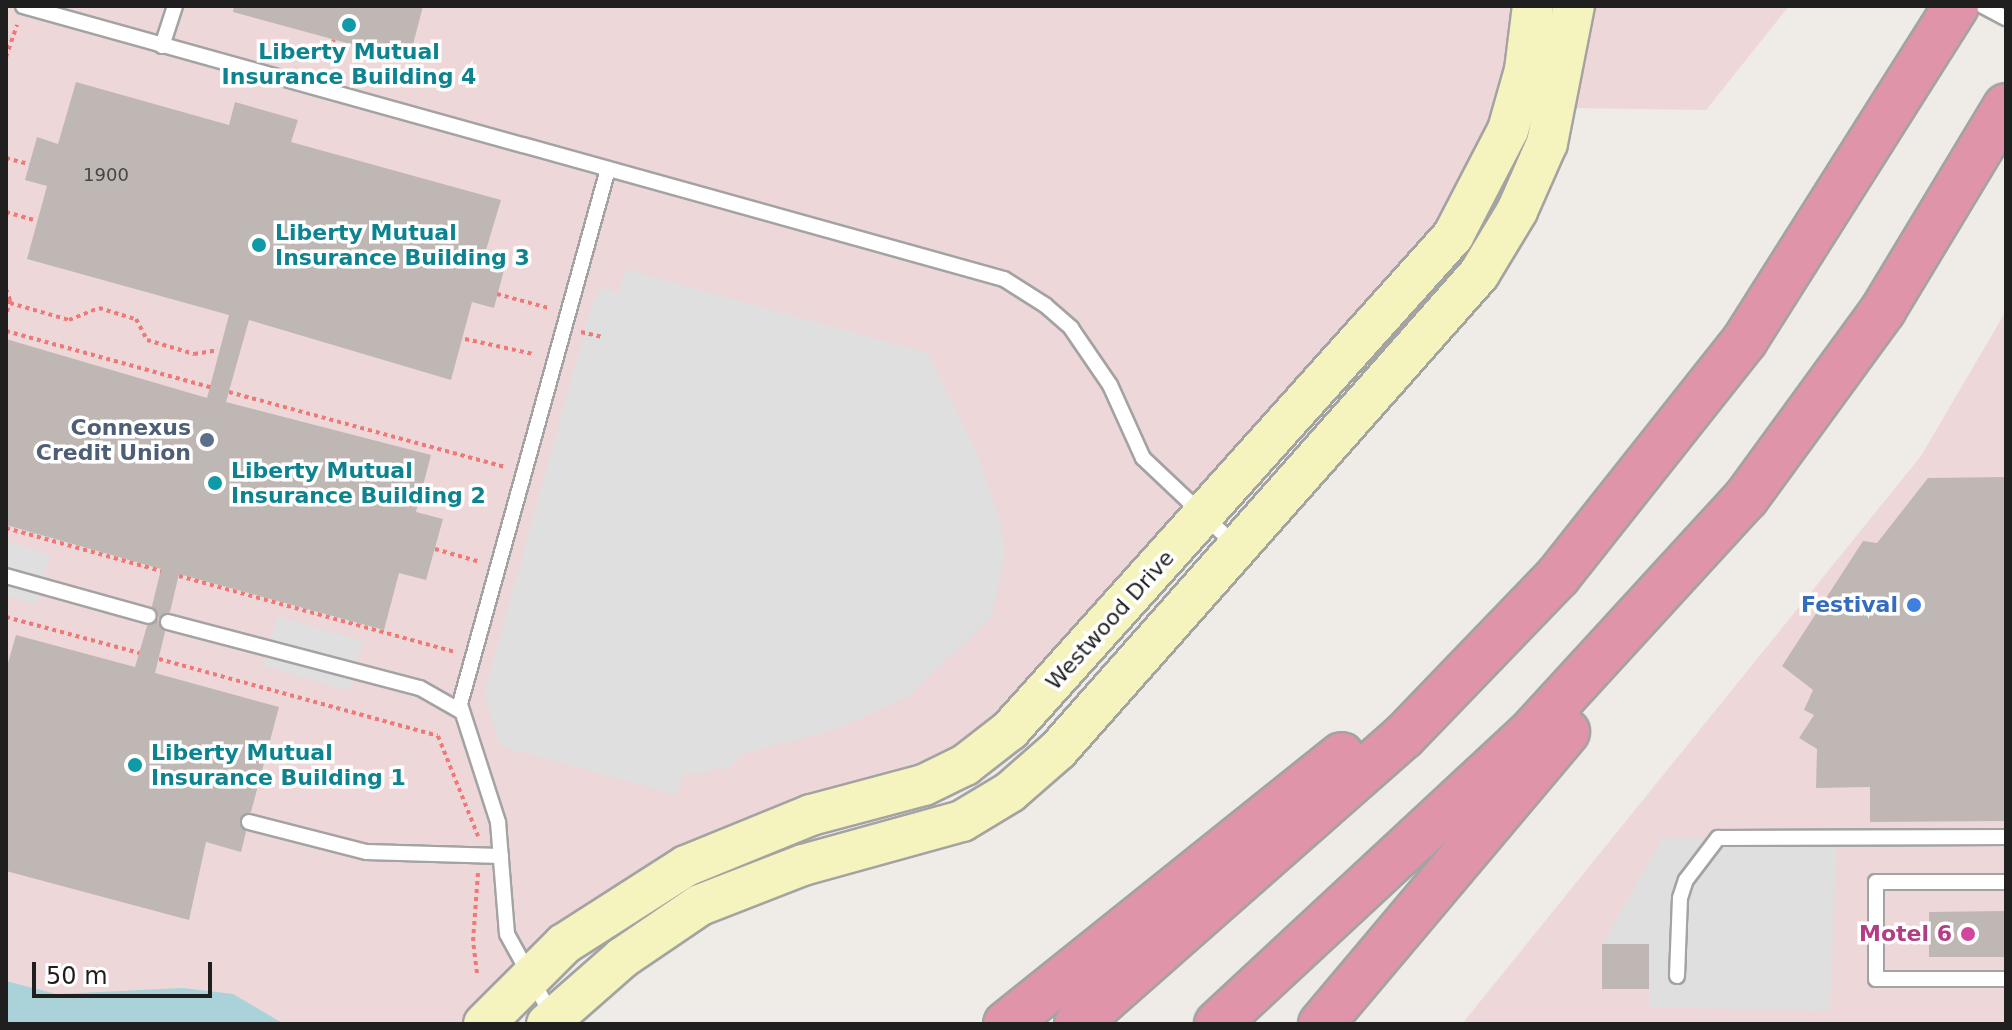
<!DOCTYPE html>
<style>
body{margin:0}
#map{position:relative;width:2012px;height:1030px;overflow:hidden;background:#efebe6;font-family:"DejaVu Sans",sans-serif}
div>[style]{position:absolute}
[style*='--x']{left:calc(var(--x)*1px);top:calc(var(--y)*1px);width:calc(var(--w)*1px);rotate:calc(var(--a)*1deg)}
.commercial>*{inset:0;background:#eed7d8}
.parking>*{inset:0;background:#dfdfdf}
.water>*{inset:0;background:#aad3d9}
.building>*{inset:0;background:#bfb7b3}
.path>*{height:4px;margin-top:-2px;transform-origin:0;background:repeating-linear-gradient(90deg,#ef7977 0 4px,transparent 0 8px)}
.roads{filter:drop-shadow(2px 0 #a3a3a3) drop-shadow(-2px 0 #a3a3a3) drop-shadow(0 2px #a3a3a3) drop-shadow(0 -2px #a3a3a3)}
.lane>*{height:14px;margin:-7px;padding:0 7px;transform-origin:7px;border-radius:7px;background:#fff}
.secondary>*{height:40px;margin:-20px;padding:0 20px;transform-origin:20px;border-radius:20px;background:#f5f3be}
.highway>*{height:44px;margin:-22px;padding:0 22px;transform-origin:22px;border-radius:22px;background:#e094a9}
.dots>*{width:22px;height:22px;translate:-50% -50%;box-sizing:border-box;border:4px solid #fff;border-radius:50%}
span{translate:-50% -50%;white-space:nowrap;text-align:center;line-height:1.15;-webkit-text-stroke:7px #fff;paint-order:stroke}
.number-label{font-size:18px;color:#474544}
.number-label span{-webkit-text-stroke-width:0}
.culture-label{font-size:22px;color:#0d838f;font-weight:700}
.left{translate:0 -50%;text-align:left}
.service-label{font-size:22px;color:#4e5e75;font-weight:700}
.right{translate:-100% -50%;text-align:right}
.shop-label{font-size:22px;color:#366cbe;font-weight:700}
.street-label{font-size:22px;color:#1f1f1f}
.hotel-label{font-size:22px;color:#b23c85;font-weight:700}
.frame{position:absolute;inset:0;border:8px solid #1f1f1f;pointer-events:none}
.scale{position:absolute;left:32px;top:962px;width:180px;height:36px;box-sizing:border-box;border:4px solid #1f1f1f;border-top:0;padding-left:10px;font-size:24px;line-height:28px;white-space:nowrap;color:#1f1f1f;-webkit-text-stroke:6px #fff;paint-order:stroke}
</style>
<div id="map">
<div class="commercial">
<i style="clip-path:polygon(6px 6px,1520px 6px,1512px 68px,1460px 199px,1360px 319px,1321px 349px,1283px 392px,1152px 556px,962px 751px,838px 793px,466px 1024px,6px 1024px)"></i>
<i style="clip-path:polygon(1584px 6px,1789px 6px,1706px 110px,1569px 108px)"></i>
<i style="clip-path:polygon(2006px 311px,2006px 1024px,1462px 1024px,1921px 456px)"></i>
</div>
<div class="parking">
<i style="clip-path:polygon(625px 269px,928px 353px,978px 456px,1000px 520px,1005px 553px,992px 616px,911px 695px,835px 730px,744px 753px,728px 768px,683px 775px,677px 795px,500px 746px,484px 694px,592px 304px,600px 288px,619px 292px)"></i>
<i style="clip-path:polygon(6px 541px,50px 554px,36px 604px,6px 596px)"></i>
<i style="clip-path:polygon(277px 616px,363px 641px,349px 691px,263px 666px)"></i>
<i style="clip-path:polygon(1662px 838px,1837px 838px,1830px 1011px,1649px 1007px,1649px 944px,1602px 944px)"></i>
</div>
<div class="water">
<i style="clip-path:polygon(6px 981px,56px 994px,183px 988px,233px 994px,284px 1024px,6px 1024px)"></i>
</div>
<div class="building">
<i style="clip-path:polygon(234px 6px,423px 6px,409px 60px,233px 12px)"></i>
<i style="clip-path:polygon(76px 82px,229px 125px,235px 102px,298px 120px,291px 142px,501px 200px,483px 260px,505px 266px,494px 308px,472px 302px,451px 380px,249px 320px,226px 402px,431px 455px,416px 512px,443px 519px,426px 580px,399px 573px,384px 630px,179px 574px,170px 612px,158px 620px,165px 632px,155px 673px,279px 707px,251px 812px,240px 819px,246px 832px,241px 852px,206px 842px,189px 920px,6px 871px,6px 670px,16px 635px,135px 667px,147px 626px,159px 618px,152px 606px,161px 569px,6px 525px,6px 339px,207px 398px,229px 315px,27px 259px,47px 186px,25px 180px,37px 137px,58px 144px)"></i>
<i style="clip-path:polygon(2006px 477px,2006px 821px,1870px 822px,1870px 787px,1816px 788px,1817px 749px,1799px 738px,1814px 715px,1804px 710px,1813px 690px,1782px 666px,1863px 541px,1877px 543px,1928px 478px)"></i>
<i style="clip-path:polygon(2006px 911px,2006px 957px,1929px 957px,1929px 912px)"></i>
<i style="clip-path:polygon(1602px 944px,1649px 944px,1649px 989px,1602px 989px)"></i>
</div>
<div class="path">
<i style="--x:330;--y:49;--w:10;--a:-66"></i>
<i style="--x:6;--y:57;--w:34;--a:-71"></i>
<i style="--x:6;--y:158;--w:24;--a:15"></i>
<i style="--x:6;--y:212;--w:29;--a:16"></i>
<i style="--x:6;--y:289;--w:12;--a:70"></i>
<i style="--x:10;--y:300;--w:16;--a:104"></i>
<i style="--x:497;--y:294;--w:54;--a:15.1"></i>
<i style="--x:10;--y:303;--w:61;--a:16.1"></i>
<i style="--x:69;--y:320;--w:32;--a:-22"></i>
<i style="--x:99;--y:308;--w:39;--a:17"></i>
<i style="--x:136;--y:319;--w:24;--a:62"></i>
<i style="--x:147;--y:340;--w:49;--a:16.6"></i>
<i style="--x:194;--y:354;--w:24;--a:-9"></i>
<i style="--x:6;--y:331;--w:212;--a:15.4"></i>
<i style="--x:581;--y:332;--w:22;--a:13"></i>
<i style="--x:465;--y:339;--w:70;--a:12.4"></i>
<i style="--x:229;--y:392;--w:286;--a:15.2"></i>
<i style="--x:6;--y:528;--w:161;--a:15.5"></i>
<i style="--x:435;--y:549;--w:47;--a:16.1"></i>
<i style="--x:179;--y:576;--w:285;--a:15.4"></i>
<i style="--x:6;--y:617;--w:138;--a:15.1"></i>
<i style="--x:159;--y:659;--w:289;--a:15.4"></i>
<i style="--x:438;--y:736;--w:108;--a:68.2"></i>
<i style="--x:477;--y:973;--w:32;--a:-97"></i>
<i style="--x:473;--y:941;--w:68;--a:-85.8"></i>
</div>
<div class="roads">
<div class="lane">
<i style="--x:23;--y:6;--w:1018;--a:15.55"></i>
<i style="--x:1004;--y:279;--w:49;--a:32.4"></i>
<i style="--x:1045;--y:305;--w:35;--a:41"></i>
<i style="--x:1071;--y:328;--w:69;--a:55.6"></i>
<i style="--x:1110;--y:385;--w:80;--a:65.7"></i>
<i style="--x:1143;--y:458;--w:128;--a:43.4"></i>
<i style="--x:1983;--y:6;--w:26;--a:28"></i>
<i style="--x:162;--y:46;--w:42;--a:-72"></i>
<i style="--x:6;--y:576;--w:148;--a:15.6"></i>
<i style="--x:168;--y:622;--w:260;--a:14.7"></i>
<i style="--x:420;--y:688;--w:48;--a:29.7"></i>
<i style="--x:249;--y:822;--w:121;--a:14.4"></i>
<i style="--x:366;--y:852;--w:135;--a:1.7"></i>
<i style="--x:2006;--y:882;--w:130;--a:180"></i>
<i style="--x:1876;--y:882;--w:97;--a:90"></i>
<i style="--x:1876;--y:979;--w:130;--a:0"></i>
<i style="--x:1677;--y:976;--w:78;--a:-87.8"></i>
<i style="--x:1680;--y:898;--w:19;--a:-72"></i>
<i style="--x:1686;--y:880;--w:53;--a:-52.7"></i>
<i style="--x:1718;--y:838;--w:288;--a:-0.2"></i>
<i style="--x:551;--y:1014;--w:91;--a:-118.8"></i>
<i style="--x:507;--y:934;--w:112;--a:-94.6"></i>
<i style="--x:498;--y:822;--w:124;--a:-107.9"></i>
<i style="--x:460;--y:704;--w:555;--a:-74.54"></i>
</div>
<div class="secondary">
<i style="--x:484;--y:1024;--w:113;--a:-45"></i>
<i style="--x:564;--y:944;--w:145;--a:-32.6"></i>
<i style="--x:686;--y:866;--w:135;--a:-22.2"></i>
<i style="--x:811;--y:815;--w:117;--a:-14.9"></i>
<i style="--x:924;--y:785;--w:46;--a:-26"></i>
<i style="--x:965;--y:765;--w:57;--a:-37.9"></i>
<i style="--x:1010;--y:730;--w:664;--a:-48.12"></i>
<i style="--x:1453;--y:236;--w:119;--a:-62.6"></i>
<i style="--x:1508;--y:130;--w:62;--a:-74.2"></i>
<i style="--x:1525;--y:70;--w:64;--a:-82.9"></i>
<i style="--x:547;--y:1024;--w:100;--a:-41.3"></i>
<i style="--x:622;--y:958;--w:94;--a:-34.2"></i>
<i style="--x:700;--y:905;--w:110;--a:-21.2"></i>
<i style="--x:803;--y:865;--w:165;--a:-15.5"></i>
<i style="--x:962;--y:821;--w:56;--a:-31.1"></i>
<i style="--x:1010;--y:792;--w:64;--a:-41.2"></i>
<i style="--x:1058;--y:750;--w:635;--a:-48.51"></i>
<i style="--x:1479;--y:274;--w:74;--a:-58.9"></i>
<i style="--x:1517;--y:211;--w:74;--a:-66.2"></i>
<i style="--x:1547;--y:143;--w:140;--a:-78.9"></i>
</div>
<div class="highway">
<i style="--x:1006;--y:1024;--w:430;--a:-38.7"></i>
<i style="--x:1077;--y:1024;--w:436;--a:-41.4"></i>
<i style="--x:1404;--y:736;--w:222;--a:-46.1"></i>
<i style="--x:1558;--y:576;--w:301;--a:-51.6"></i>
<i style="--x:1745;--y:340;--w:395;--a:-57.7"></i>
<i style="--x:1217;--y:1024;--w:434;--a:-42.9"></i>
<i style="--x:1535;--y:728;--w:312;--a:-47.5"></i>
<i style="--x:1746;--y:498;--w:233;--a:-53.9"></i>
<i style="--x:1883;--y:310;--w:238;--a:-58.9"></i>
<i style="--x:1321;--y:1024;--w:382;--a:-49.9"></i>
</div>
</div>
<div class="dots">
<i style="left:349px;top:25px;background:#0f9aa8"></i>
<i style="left:259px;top:245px;background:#0f9aa8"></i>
<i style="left:207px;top:440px;background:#5c6f8a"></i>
<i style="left:215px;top:483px;background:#0f9aa8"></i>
<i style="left:1914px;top:605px;background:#3f7fe0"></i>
<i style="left:135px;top:765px;background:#0f9aa8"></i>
<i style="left:1968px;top:934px;background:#d1479c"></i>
</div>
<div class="number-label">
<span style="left:106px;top:175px">1900</span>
</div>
<div class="culture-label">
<span style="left:349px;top:64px">Liberty Mutual<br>Insurance Building 4</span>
<span class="left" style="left:275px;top:245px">Liberty Mutual<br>Insurance Building 3</span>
<span class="left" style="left:231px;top:483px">Liberty Mutual<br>Insurance Building 2</span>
<span class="left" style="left:151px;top:765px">Liberty Mutual<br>Insurance Building 1</span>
</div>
<div class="service-label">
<span class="right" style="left:191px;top:440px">Connexus<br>Credit Union</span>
</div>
<div class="shop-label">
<span class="right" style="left:1898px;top:605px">Festival</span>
</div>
<div class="street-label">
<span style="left:1110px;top:620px;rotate:-48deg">Westwood Drive</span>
</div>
<div class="hotel-label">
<span class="right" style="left:1952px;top:934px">Motel 6</span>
</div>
<div class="frame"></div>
<div class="scale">50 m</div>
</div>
